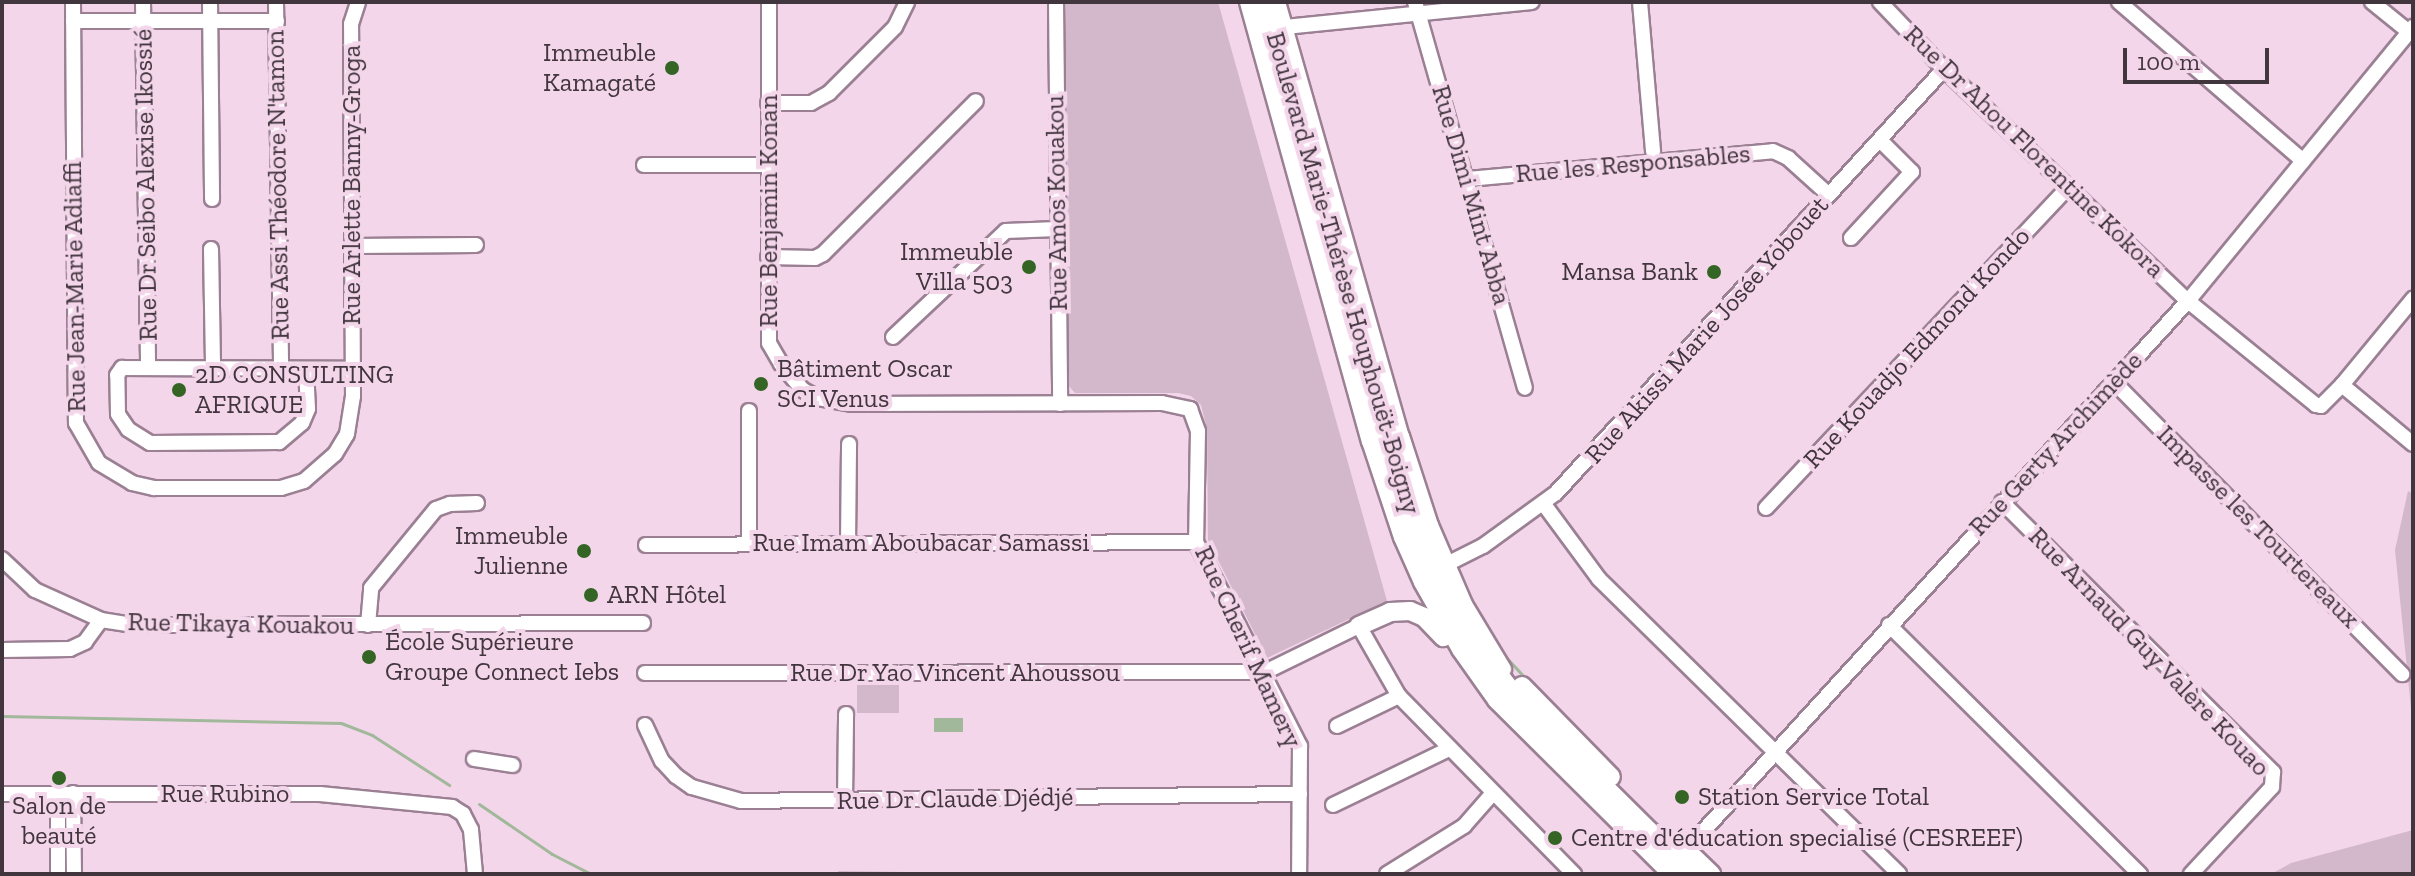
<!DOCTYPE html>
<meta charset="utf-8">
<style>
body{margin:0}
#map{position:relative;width:2415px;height:876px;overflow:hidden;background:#f4d6eb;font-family:"Zilla Slab",serif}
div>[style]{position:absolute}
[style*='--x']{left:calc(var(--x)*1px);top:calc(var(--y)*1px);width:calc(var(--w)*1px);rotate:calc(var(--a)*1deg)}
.green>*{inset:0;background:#d3b7cb}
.water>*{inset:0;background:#a2b89b}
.stream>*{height:3px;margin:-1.5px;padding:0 1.5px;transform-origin:1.5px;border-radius:1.5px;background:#a2b89b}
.roads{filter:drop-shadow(2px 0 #9b8094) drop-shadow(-2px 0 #9b8094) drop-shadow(0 2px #9b8094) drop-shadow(0 -2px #9b8094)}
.minor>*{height:14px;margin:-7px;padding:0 7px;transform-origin:7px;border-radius:7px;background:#fff}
.major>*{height:18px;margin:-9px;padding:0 9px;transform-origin:9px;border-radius:9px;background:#fff}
.dots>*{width:22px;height:22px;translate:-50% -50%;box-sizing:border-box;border:4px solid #f4d6eb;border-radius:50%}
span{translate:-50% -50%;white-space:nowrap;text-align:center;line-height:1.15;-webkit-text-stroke:8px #f4d6eb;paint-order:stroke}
.poi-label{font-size:26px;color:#41353e}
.right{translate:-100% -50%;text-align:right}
.left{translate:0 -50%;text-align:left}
.street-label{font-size:26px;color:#41353e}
.frame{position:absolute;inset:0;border:4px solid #41353e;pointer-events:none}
.scale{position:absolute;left:2123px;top:48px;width:146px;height:36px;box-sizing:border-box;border:4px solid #41353e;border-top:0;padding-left:10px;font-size:24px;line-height:28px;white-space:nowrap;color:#41353e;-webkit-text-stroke:6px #f4d6eb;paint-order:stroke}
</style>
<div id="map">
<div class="green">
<i style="clip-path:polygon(1065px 2px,1218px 2px,1387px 601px,1267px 658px,1208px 540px,1207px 429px,1201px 405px,1191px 396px,1178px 393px,1075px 393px,1068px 385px)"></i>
<i style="clip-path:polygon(2408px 491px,2413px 494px,2413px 728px,2395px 550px)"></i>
<i style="clip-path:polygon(857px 685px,899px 685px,899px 713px,857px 713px)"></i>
<i style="clip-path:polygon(2413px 830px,2413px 874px,2271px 874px,2291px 863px)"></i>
<i style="clip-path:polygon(838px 871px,1046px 874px,838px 874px)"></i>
</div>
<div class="water">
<i style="clip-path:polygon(934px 718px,963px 718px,963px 732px,934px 732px)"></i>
</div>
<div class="stream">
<i style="--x:1502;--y:653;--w:37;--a:47"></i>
<i style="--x:2;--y:716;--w:339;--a:1.2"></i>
<i style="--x:341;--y:723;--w:33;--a:21"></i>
<i style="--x:372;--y:735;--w:92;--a:33"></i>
<i style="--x:479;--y:804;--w:88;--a:34.4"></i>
<i style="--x:552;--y:854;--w:44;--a:27.1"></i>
</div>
<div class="roads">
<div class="minor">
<i style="--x:73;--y:2;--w:421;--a:89.6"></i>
<i style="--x:76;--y:423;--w:46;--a:60.1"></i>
<i style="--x:99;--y:463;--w:39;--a:31"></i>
<i style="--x:132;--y:483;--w:23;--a:13"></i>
<i style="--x:154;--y:488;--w:127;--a:0"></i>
<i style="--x:281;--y:488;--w:24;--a:-17"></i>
<i style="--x:304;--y:481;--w:41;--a:-41.1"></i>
<i style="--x:335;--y:454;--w:23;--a:-59"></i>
<i style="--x:347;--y:434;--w:38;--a:-81"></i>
<i style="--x:353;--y:396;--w:372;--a:-90.3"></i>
<i style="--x:351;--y:24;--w:23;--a:-72"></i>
<i style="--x:143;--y:2;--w:366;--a:89.2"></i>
<i style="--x:210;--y:2;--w:197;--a:89.4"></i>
<i style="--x:276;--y:2;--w:367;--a:89.2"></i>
<i style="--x:769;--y:2;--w:341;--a:90"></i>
<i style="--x:769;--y:343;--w:24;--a:60"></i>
<i style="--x:781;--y:364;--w:34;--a:50"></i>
<i style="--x:803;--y:390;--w:17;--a:28"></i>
<i style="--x:818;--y:398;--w:35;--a:10"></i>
<i style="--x:852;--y:404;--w:310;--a:-0.2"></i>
<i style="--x:1162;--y:403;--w:29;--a:12"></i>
<i style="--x:1190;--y:409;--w:23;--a:70"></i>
<i style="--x:1198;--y:431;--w:111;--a:91"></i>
<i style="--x:1196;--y:542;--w:229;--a:63"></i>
<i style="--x:1300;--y:746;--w:128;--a:90.4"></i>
<i style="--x:1056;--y:2;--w:402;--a:89.4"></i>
<i style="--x:1278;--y:2;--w:451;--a:74.1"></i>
<i style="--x:1402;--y:436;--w:94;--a:72"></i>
<i style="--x:1431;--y:525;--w:86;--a:66.7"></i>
<i style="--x:1465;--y:604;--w:76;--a:59"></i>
<i style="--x:1415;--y:2;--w:401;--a:74.1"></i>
<i style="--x:1640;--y:2;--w:150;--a:85"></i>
<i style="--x:1880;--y:2;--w:93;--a:46.3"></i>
<i style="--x:1944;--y:69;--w:337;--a:43.6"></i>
<i style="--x:2188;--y:301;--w:165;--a:39.1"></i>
<i style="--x:2316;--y:405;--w:5;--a:11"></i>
<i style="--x:2321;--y:406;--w:30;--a:-45"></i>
<i style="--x:2342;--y:385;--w:112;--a:-50.5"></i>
<i style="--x:2119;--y:2;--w:243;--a:40.8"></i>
<i style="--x:2372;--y:2;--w:48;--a:39"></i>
<i style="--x:73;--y:21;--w:204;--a:0"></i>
<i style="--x:1285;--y:27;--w:248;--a:-5.8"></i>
<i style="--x:768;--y:103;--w:43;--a:0"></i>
<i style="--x:811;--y:103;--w:21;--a:-29"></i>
<i style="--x:829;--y:93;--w:93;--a:-45"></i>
<i style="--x:895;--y:27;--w:28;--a:-64"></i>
<i style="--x:644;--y:165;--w:125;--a:0"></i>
<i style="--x:1468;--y:179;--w:306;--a:-5.2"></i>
<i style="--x:1773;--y:151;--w:17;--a:25"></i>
<i style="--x:1788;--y:158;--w:55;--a:42.1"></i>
<i style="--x:1851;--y:238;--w:90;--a:-47.3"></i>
<i style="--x:1912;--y:172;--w:45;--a:-135"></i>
<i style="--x:353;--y:246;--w:123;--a:-0.5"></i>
<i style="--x:211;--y:249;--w:119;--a:89"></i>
<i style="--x:768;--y:257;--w:47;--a:1.2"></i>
<i style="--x:815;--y:258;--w:9;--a:-27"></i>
<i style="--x:823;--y:254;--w:216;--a:-45"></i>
<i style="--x:893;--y:337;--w:155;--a:-43.2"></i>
<i style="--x:1006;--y:231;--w:51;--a:-2.2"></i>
<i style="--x:306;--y:369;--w:40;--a:87.1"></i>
<i style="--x:308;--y:409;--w:15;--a:113"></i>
<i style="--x:302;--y:423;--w:30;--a:140"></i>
<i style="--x:279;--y:442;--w:129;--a:179.6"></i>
<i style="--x:150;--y:443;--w:26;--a:-148"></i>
<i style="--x:128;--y:429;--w:18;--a:-124"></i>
<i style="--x:118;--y:414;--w:39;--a:-91"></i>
<i style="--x:117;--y:375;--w:9;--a:-54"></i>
<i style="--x:122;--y:368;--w:231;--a:0.2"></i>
<i style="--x:2113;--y:381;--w:412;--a:45.4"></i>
<i style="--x:2342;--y:385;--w:92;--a:39.7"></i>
<i style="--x:749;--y:411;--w:133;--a:90"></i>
<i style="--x:2002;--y:502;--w:383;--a:44.9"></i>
<i style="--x:2273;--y:772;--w:15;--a:94"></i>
<i style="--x:2272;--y:787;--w:119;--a:133"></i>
<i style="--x:1543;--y:503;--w:94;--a:53.6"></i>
<i style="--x:1599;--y:579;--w:421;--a:44.5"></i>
<i style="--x:1766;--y:508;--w:440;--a:-46.7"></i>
<i style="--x:848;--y:544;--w:100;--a:-89.4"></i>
<i style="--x:646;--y:545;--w:550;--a:-0.31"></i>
<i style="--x:2;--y:559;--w:45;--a:43.2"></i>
<i style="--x:35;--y:590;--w:72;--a:24.4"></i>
<i style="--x:101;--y:620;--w:30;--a:9"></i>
<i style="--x:131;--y:625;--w:512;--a:-0.22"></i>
<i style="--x:1447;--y:564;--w:40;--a:-26.6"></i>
<i style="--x:1483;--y:546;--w:90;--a:-36"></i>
<i style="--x:1556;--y:493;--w:575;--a:-47.54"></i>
<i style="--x:368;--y:625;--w:37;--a:-85"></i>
<i style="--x:371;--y:588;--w:102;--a:-50.6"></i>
<i style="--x:436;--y:509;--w:15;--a:-20"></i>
<i style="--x:450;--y:504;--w:27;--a:-2"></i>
<i style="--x:1889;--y:625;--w:354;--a:44.8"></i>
<i style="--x:2;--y:650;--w:68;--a:-0.8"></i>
<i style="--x:70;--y:649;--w:17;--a:-25"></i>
<i style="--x:85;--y:642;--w:27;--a:-54"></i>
<i style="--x:645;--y:673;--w:620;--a:-0.09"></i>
<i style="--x:1265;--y:672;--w:105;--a:-26.1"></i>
<i style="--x:1359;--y:626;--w:81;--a:60.3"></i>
<i style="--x:1399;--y:696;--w:250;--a:45.5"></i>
<i style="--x:645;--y:725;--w:40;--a:65"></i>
<i style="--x:662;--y:761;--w:21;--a:47"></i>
<i style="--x:676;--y:776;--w:19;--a:35"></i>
<i style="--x:692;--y:787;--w:51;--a:15.9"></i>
<i style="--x:741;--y:801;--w:559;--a:-0.72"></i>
<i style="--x:1337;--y:726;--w:69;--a:-25.8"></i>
<i style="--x:474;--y:759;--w:39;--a:9"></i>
<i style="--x:73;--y:793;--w:81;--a:89.3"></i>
<i style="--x:2;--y:794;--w:318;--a:0"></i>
<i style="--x:320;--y:794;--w:133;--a:5.6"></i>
<i style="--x:452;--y:807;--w:13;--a:32"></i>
<i style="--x:463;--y:814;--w:18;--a:63"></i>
<i style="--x:471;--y:830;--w:44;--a:84.8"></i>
<i style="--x:58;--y:794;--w:80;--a:90"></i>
<i style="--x:845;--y:801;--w:87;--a:-89.3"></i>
<i style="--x:1333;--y:805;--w:129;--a:-25.8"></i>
<i style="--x:1686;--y:850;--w:744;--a:-47.56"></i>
<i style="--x:2188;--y:301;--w:355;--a:-50.6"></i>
<i style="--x:1387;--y:874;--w:91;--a:-31.9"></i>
<i style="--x:1464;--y:826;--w:44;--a:-48.7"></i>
</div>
<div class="major">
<i style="--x:1249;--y:2;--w:456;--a:74.5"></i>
<i style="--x:1371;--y:441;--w:101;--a:71.6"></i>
<i style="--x:1403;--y:537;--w:49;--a:66"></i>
<i style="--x:1423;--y:582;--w:77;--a:60.4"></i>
<i style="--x:1461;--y:649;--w:62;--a:54.8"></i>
<i style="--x:1497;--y:700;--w:247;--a:44.8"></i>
<i style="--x:1265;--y:2;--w:377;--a:74.6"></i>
<i style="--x:1365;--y:365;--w:172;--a:72.4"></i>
<i style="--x:1417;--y:529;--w:53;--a:67.8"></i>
<i style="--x:1437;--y:578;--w:77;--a:59.4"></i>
<i style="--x:1476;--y:644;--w:76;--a:53"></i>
<i style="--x:1522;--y:705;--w:240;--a:44.7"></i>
<i style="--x:1359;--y:626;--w:34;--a:-24"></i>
<i style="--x:1390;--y:612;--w:20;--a:-3"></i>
<i style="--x:1410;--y:611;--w:15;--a:23"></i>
<i style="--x:1424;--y:617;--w:28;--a:46"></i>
<i style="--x:1522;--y:686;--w:127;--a:45.6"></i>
<i style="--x:1686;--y:850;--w:35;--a:44"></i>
</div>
</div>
<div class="dots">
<i style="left:672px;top:68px;background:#356524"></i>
<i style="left:1029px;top:267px;background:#356524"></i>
<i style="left:1714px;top:272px;background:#356524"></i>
<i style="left:761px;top:384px;background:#356524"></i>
<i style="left:179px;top:390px;background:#356524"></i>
<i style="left:584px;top:551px;background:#356524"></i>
<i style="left:591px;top:595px;background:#356524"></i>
<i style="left:369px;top:657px;background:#356524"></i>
<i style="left:59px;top:778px;background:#356524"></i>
<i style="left:1682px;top:797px;background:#356524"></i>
<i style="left:1555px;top:838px;background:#356524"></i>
</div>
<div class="poi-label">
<span class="right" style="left:656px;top:68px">Immeuble<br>Kamagaté</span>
<span class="right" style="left:1013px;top:267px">Immeuble<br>Villa 503</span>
<span class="right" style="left:1698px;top:272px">Mansa Bank</span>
<span class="left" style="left:777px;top:384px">Bâtiment Oscar<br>SCI Venus</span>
<span class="left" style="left:195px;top:390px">2D CONSULTING<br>AFRIQUE</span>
<span class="right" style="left:568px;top:551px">Immeuble<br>Julienne</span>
<span class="left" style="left:607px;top:595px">ARN Hôtel</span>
<span class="left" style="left:385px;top:657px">École Supérieure<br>Groupe Connect Iebs</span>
<span class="left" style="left:1698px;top:797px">Station Service Total</span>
<span style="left:59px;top:821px">Salon de<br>beauté</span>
<span class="left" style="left:1571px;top:838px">Centre d'éducation specialisé (CESREEF)</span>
</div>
<div class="street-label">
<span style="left:2034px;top:152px;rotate:44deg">Rue Dr Ahou Florentine Kokora</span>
<span style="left:1633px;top:164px;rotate:-5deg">Rue les Responsables</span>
<span style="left:146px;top:185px;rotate:-91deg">Rue Dr Seibo Alexise Ikossié</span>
<span style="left:278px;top:185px;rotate:-91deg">Rue Assi Théodore N'tamon</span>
<span style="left:352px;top:185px;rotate:-90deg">Rue Arlette Banny-Groga</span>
<span style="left:1471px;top:195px;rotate:74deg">Rue Dimi Mint Abba</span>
<span style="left:1057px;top:203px;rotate:-91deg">Rue Amos Kouakou</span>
<span style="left:769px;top:211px;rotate:-90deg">Rue Benjamin Konan</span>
<span style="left:1343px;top:273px;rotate:74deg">Boulevard Marie-Thérèse Houphouët-Boigny</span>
<span style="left:75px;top:287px;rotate:-91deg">Rue Jean-Marie Adiaffi</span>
<span style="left:1707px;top:330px;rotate:-48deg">Rue Akissi Marie Josée Yobouet</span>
<span style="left:1917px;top:348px;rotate:-47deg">Rue Kouadjo Edmond Kondo</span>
<span style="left:2056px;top:444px;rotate:-47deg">Rue Gerty Archimède</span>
<span style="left:2258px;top:527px;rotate:45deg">Impasse les Tourtereaux</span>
<span style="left:921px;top:543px">Rue Imam Aboubacar Samassi</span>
<span style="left:241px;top:624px;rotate:1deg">Rue Tikaya Kouakou</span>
<span style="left:1248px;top:647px;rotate:65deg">Rue Cherif Mamery</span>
<span style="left:2149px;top:652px;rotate:46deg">Rue Arnaud Guy Valère Kouao</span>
<span style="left:955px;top:673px">Rue Dr Yao Vincent Ahoussou</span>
<span style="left:225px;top:794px">Rue Rubino</span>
<span style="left:955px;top:799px;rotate:-1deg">Rue Dr Claude Djédjé</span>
</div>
<div class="frame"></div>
<div class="scale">100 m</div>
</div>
